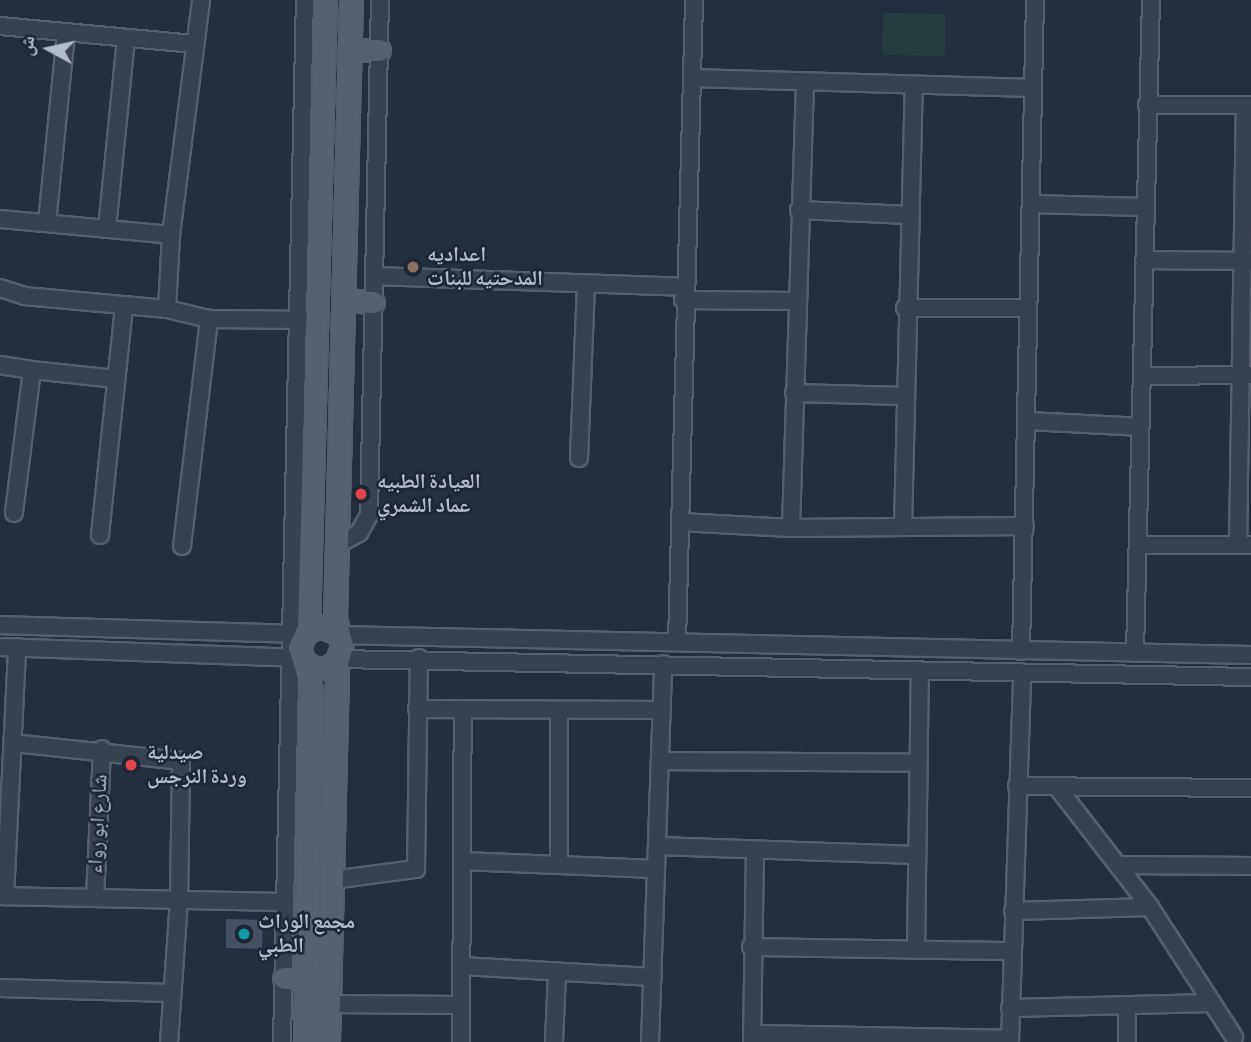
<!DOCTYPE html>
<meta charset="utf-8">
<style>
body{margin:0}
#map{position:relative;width:1251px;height:1042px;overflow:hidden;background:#242f3e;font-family:"Alegreya Sans","Noto Naskh Arabic",sans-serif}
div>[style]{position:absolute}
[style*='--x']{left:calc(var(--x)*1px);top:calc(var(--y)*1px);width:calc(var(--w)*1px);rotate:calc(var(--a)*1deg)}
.green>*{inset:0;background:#263c3f}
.building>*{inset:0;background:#455162}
.roads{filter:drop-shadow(2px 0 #565f6c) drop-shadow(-2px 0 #565f6c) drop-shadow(0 2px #565f6c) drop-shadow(0 -2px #565f6c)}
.minor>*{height:16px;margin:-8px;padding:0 8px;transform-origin:8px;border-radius:8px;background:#38414e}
.major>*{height:21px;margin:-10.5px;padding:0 10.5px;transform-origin:10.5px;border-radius:10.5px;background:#56606e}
.dots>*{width:19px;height:19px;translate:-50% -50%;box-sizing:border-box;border:4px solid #1d2633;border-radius:50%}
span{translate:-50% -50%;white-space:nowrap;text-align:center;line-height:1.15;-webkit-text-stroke:5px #1d2633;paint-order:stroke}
.poi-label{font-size:21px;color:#b4bcc9;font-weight:700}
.left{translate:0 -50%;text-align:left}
.street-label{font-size:21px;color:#b4bcc9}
.north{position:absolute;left:14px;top:14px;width:70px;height:70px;-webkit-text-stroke:5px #1d2633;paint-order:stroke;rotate:278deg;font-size:19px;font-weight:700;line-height:28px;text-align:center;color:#b4bcc9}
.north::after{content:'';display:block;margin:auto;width:24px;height:32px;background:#b4bcc9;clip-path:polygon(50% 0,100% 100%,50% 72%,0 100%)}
</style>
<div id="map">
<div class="green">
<i style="clip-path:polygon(883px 13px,945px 14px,945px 56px,882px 55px)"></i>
</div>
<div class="building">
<i style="clip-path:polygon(226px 919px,263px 920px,262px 949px,226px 948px)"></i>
</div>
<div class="roads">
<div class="minor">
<i style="--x:0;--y:26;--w:196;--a:5.3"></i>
<i style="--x:692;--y:78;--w:341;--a:1.7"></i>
<i style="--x:1147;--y:105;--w:104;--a:0"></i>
<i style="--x:1031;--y:204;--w:114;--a:1.5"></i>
<i style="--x:799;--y:210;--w:110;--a:2.6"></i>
<i style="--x:0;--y:219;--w:172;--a:5.3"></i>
<i style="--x:47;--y:223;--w:192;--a:-84.3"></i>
<i style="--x:107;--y:229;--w:190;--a:-84.3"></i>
<i style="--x:1144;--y:260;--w:107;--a:0.5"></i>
<i style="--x:374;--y:276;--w:310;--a:2"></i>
<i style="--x:0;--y:288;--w:25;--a:18"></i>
<i style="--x:24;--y:296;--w:144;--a:5.2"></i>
<i style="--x:167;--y:309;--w:43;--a:13.4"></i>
<i style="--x:209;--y:319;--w:99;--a:0.6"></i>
<i style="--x:683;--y:300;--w:113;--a:0.5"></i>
<i style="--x:905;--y:308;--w:123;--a:0"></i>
<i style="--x:167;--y:309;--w:74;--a:-86.9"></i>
<i style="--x:171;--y:235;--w:237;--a:-82.7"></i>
<i style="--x:0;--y:365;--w:32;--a:9"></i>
<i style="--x:32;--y:370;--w:144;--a:97.2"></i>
<i style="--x:32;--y:370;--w:83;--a:6.2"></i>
<i style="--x:1142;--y:376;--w:109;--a:-0.5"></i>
<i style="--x:794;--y:393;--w:110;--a:1.6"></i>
<i style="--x:1027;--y:421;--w:113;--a:3"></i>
<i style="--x:579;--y:458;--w:174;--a:-87.7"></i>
<i style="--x:680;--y:522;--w:111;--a:3.1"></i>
<i style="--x:791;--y:528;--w:234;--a:-0.5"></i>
<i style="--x:903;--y:527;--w:442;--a:-88.6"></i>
<i style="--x:791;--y:528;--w:445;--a:-88.2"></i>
<i style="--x:100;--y:535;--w:231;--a:-84"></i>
<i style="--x:337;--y:545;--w:25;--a:-29"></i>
<i style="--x:359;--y:533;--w:21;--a:-61"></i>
<i style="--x:369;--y:515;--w:515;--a:-88.78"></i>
<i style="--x:1138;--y:545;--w:113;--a:0"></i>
<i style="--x:1238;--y:545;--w:440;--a:-89.1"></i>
<i style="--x:182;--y:546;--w:229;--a:-83.2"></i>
<i style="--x:0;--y:625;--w:300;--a:1.7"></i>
<i style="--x:337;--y:635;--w:914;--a:1.25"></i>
<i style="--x:677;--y:642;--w:642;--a:-88.48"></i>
<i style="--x:0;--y:647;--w:302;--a:2.1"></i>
<i style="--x:1021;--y:651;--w:651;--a:-88.77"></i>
<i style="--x:1135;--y:653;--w:653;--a:-88.6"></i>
<i style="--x:338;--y:659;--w:913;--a:1.13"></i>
<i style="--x:417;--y:709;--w:245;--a:0.2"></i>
<i style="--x:13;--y:743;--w:169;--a:6.1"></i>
<i style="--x:181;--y:761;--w:139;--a:90.8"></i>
<i style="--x:179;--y:900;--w:142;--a:94"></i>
<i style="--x:660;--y:761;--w:256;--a:0.4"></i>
<i style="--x:1017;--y:786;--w:234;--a:0.5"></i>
<i style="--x:1057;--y:787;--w:152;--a:52.2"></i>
<i style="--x:1150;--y:907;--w:155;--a:57.1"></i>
<i style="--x:658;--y:846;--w:258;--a:2"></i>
<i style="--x:462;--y:861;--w:193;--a:2.4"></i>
<i style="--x:559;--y:863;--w:153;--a:-90"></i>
<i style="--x:1119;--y:865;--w:132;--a:0.4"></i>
<i style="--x:332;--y:880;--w:85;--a:-7.5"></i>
<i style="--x:416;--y:869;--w:211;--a:-89.2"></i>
<i style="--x:0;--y:896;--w:285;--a:1.2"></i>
<i style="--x:5;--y:896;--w:249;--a:-87.2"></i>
<i style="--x:95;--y:898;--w:149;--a:-87.3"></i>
<i style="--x:1013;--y:911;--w:137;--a:-1.7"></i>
<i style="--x:751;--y:947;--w:261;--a:0.9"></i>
<i style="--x:916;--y:950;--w:279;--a:-89.2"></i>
<i style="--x:461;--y:966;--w:192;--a:3.3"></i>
<i style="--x:0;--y:988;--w:170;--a:1.7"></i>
<i style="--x:329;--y:1004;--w:132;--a:0.4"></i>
<i style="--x:1127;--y:1005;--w:37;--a:90"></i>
<i style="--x:1010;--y:1008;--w:202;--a:-1.4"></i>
<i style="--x:752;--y:1034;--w:258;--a:1.1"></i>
<i style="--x:282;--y:1042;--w:1042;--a:-88.74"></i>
<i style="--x:461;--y:1042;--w:333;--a:-89.7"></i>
<i style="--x:554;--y:1042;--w:70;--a:-87.5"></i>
<i style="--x:650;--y:1042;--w:378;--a:-88"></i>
<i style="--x:752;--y:1042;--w:190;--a:-89.1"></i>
<i style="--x:1010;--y:1042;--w:369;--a:-88.1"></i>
</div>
<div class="major">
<i style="--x:350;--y:50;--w:29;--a:0"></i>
<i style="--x:343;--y:300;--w:30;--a:4"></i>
<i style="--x:308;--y:630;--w:630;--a:-88.45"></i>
<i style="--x:336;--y:632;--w:18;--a:-161"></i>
<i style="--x:319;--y:626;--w:14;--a:155"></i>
<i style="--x:306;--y:632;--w:17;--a:115"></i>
<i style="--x:299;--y:647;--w:16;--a:72"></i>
<i style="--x:304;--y:662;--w:12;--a:31"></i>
<i style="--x:314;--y:668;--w:13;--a:0"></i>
<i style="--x:327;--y:668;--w:12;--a:-35"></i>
<i style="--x:337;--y:661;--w:16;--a:-72"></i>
<i style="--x:342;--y:646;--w:29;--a:-104"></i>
<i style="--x:335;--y:618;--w:618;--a:-88.52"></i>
<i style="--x:304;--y:662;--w:30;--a:76"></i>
<i style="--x:311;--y:691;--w:351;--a:91"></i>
<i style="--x:284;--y:978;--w:22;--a:0"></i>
<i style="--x:328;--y:1042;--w:381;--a:-88.6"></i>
</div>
</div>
<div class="dots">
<i style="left:413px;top:267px;background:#8d6e63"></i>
<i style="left:361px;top:494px;background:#e0444e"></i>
<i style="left:131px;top:765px;background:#e0444e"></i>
<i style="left:244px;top:934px;background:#0f9aa8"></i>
</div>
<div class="poi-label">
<span class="left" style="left:427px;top:267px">اعداديه<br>المدحتيه للبنات</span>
<span class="left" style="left:377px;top:494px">العيادة الطبيه<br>عماد الشمري</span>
<span class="left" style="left:147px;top:765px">صيدلية<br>وردة النرجس</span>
<span class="left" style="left:258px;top:934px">مجمع الوراث<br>الطبي</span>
</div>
<div class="street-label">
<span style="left:98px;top:824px;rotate:-87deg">شارع ابو رواء</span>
</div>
<div class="north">ش</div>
</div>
